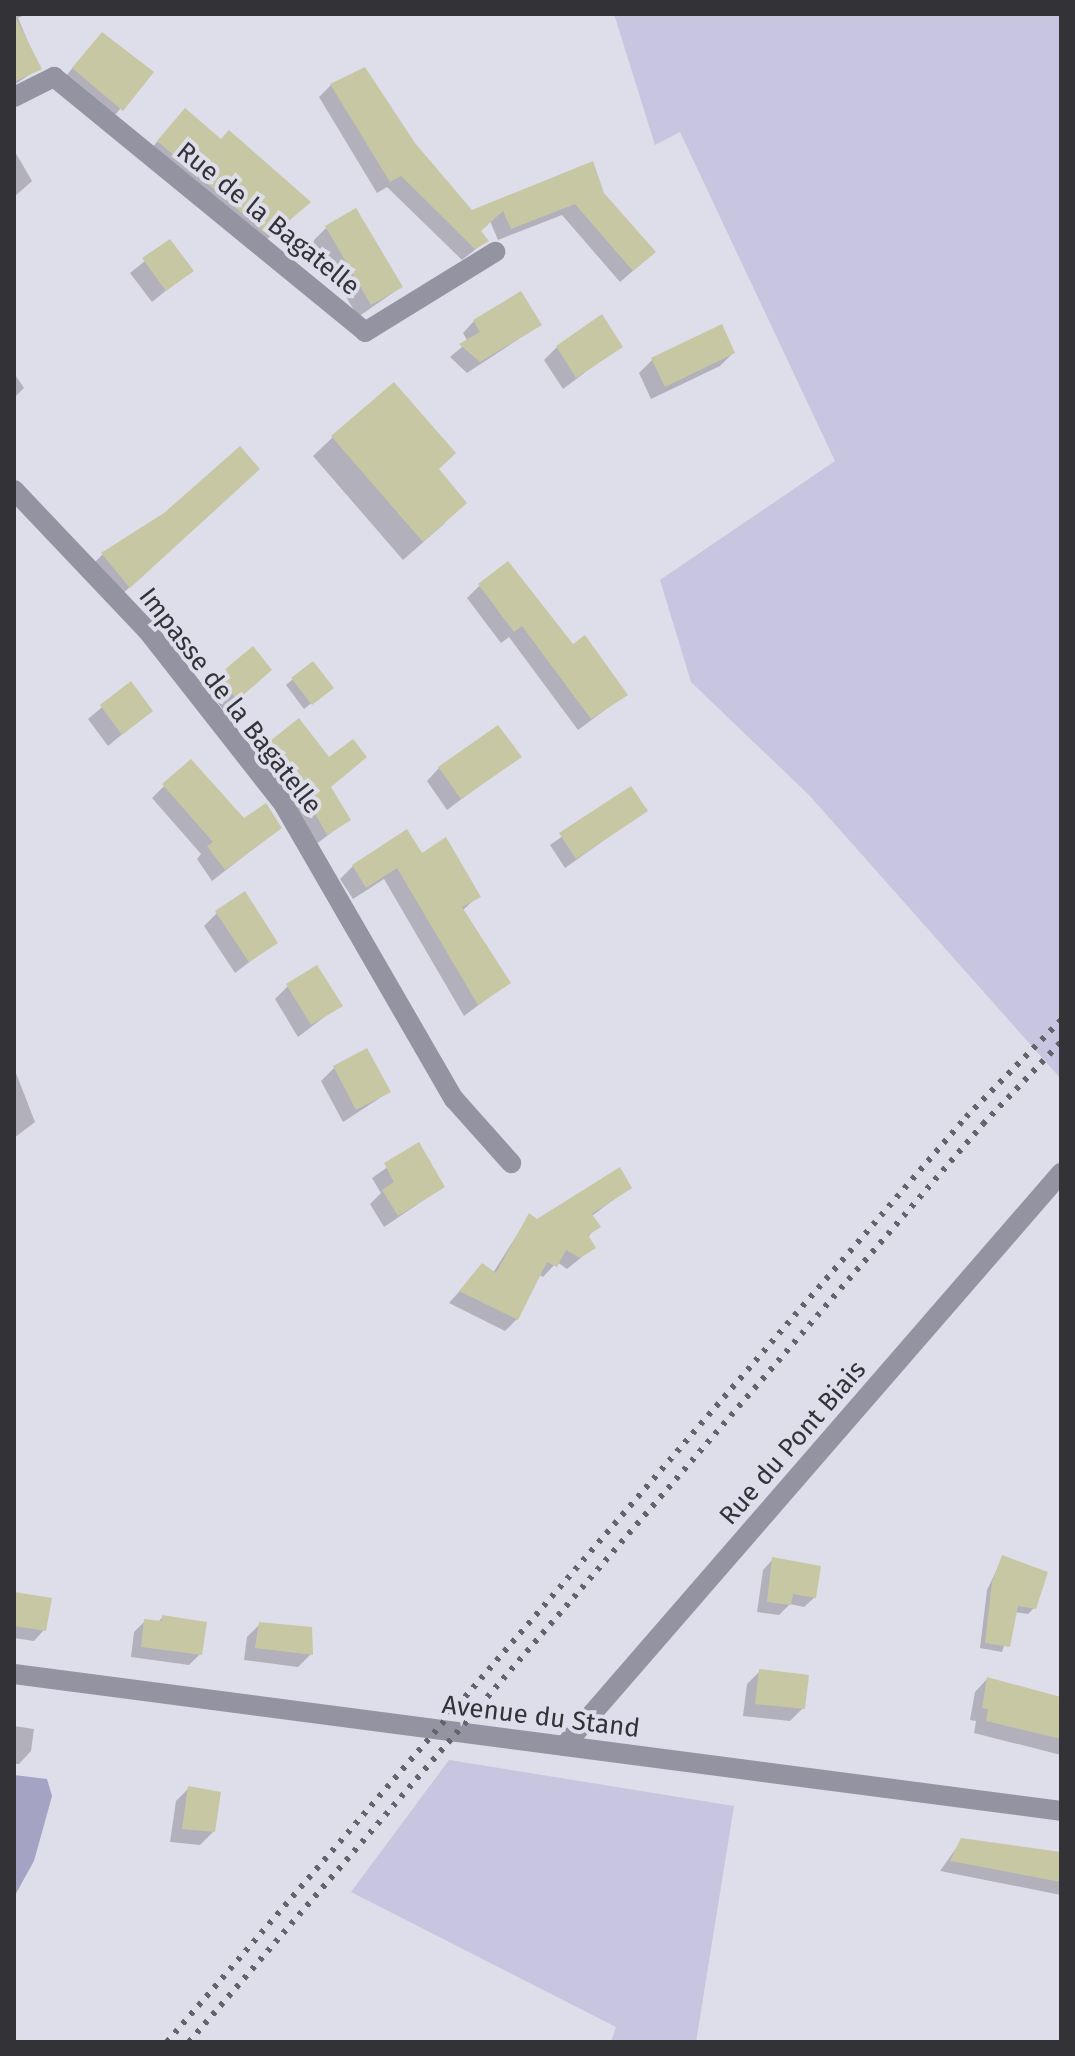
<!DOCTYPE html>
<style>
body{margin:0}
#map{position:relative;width:1075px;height:2056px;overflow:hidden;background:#deddea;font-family:"Fira Sans",sans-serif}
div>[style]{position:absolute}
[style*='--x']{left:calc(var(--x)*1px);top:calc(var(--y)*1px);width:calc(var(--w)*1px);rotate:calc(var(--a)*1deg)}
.green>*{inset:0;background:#c7c5df}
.water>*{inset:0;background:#a5a3c4}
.shadow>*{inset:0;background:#0003}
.building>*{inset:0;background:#c8c7a4}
.street>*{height:20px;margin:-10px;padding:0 10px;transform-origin:10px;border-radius:10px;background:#9393a1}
.rail>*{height:6px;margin-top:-3px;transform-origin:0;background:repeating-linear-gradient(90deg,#63636a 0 4px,transparent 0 12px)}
span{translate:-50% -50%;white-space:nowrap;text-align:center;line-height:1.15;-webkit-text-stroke:8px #deddea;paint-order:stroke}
.street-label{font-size:26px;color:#323237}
.frame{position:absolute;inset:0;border:16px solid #323237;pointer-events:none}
</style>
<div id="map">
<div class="green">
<i style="clip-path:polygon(614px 14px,1061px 14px,1061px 1079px,809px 795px,691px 682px,660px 580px,835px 461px,680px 132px,655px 145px)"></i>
<i style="clip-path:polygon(449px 1760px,734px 1806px,696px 2042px,611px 2042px,616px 2027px,351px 1892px)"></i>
</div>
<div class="water">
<i style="clip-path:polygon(14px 1775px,47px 1779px,52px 1796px,34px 1861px,14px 1897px)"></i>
</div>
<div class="shadow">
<i style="clip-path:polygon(14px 14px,27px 14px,18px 18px,39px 68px,14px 85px)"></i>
<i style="clip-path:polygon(89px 48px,152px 72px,108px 123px,61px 82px)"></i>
<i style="clip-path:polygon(365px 70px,413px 145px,471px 212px,602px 194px,641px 264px,620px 282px,562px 215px,498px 240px,490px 221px,479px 231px,486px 241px,462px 260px,387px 187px,377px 193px,319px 97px,331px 85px)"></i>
<i style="clip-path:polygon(169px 128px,292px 218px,252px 252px,143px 158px)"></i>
<i style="clip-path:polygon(14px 150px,32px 181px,14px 197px)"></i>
<i style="clip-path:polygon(326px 228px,401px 287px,358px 317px,313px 241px)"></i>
<i style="clip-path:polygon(170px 241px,191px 270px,152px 302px,130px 273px)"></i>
<i style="clip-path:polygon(474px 321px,540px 325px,467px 373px,450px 357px,468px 342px,463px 333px)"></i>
<i style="clip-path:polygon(620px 346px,563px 389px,544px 360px,557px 347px)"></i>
<i style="clip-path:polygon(733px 353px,720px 366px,651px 399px,639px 373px,652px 360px)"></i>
<i style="clip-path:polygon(14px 373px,24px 388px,14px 398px)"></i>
<i style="clip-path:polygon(333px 437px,437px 470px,445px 523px,403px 560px,313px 456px)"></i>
<i style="clip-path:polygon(239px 488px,110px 605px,83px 574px,102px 555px,165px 514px)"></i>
<i style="clip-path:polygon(479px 586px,572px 647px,625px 695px,578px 730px,509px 637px,501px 643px,467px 598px)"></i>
<i style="clip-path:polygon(312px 663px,328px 690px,304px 709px,286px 685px)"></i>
<i style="clip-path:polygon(218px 677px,258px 682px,224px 711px,207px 689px)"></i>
<i style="clip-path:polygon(131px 683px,150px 711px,108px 746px,88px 719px)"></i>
<i style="clip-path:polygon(299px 721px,329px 760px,364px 757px,329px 788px,348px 820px,315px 845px,276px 801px,285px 787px,260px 754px)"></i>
<i style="clip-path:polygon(519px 756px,447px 810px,427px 781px,439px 768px)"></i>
<i style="clip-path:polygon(164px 786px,244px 821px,280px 828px,212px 881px,197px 859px,201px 854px,152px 798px)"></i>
<i style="clip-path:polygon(631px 788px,645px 811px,565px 868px,550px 845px)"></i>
<i style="clip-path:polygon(422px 855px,478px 896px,462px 911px,508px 983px,464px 1016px,384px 879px,353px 899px,340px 879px,353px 866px)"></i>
<i style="clip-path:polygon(217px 913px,276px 942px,235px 973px,204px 926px)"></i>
<i style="clip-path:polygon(288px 986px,340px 1005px,298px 1037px,275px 999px)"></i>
<i style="clip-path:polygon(14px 1068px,35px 1122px,14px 1138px)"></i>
<i style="clip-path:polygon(334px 1068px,389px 1092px,343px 1122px,321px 1081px)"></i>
<i style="clip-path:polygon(419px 1145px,443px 1187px,384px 1227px,370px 1204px,381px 1193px,372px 1178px)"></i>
<i style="clip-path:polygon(630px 1187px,592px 1216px,598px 1226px,587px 1238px,593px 1248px,567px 1269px,557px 1262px,543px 1277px,538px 1274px,517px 1319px,505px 1331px,449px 1303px,482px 1266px,493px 1273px,529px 1216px,537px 1221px)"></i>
<i style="clip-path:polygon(1003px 1557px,1034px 1608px,1028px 1614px,1015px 1612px,1002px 1652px,980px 1648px,987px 1590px)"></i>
<i style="clip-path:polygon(773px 1559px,815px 1597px,804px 1607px,790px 1604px,779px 1615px,757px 1612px,763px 1570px)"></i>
<i style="clip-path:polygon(14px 1594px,44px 1630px,34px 1641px,14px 1638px)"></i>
<i style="clip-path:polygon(163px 1617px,200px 1654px,189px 1665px,131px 1657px,134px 1632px,145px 1621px,158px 1622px)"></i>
<i style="clip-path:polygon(260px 1624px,311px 1654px,298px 1667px,244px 1660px,247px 1637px)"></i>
<i style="clip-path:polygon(760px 1671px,803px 1708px,790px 1721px,743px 1716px,747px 1684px)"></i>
<i style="clip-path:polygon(987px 1679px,1061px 1699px,1061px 1755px,974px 1733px,976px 1721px,970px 1720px,975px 1692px)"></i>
<i style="clip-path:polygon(14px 1726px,34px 1729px,31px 1751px,19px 1764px,14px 1764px)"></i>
<i style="clip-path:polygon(189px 1788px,213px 1832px,200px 1845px,170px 1842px,176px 1801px)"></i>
<i style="clip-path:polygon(962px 1840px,1061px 1854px,1061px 1895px,940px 1871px)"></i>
</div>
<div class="building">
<i style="clip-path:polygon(14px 14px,42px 69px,14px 82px)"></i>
<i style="clip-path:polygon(102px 32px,154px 72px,123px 111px,72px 68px)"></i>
<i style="clip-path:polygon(365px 67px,415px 143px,472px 210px,593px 161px,604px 193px,656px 252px,633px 271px,575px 204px,511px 229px,503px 211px,481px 231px,489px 241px,475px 249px,401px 176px,390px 182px,330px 84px)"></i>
<i style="clip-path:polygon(185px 108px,221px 139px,229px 130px,311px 202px,270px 237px,157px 141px)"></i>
<i style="clip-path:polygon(356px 208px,403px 287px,371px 305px,325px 226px)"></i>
<i style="clip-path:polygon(170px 239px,194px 271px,166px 291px,142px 258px)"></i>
<i style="clip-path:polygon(521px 291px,542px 325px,480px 362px,459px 344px,480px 332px,473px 320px)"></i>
<i style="clip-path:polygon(602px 314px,623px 347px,576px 378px,556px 346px)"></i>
<i style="clip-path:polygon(722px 324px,735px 353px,665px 387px,651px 358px)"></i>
<i style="clip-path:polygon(394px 382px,456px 453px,439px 469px,467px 503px,423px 542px,331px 436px)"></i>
<i style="clip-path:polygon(240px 446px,260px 469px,130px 588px,101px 553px,164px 513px)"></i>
<i style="clip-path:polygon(508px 561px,573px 644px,585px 635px,628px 695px,591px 719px,522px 626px,514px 632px,478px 584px)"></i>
<i style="clip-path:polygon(253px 646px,272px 670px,237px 700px,217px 676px)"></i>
<i style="clip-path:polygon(313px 661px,334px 688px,312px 705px,291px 678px)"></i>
<i style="clip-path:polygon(131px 681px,153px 711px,122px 735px,100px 705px)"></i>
<i style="clip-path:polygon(299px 718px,329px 757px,353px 739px,367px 757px,331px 787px,351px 820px,327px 835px,312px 808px,304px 813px,287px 788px,295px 774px,270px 741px)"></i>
<i style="clip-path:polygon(498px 725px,522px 757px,461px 799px,438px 767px)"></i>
<i style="clip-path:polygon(191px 759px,244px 818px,266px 803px,282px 828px,225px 870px,207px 846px,213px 842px,162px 784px)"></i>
<i style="clip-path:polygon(631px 786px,648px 811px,576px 859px,559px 833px)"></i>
<i style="clip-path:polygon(407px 829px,422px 853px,446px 837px,481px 897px,462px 907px,511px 983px,478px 1005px,397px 868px,366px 888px,352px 865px)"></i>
<i style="clip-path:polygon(245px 891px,278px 943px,249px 962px,215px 911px)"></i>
<i style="clip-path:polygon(317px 965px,343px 1006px,311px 1025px,286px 984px)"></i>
<i style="clip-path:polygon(367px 1048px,391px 1092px,356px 1110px,333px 1066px)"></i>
<i style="clip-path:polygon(419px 1142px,445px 1187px,398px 1216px,382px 1190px,394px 1182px,384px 1163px)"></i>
<i style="clip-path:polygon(620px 1167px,632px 1188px,592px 1214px,601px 1227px,588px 1235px,596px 1248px,580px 1258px,566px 1250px,557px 1267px,547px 1262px,518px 1320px,459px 1291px,482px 1263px,496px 1273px,529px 1213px,537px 1219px)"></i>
<i style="clip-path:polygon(1002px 1555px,1048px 1572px,1036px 1609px,1018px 1606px,1010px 1647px,985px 1643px,992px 1582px)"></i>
<i style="clip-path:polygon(772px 1557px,821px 1566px,816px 1598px,793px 1594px,791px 1605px,767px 1602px)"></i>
<i style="clip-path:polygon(14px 1592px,52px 1598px,46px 1631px,14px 1626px)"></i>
<i style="clip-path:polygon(162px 1615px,207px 1622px,202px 1655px,141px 1647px,144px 1619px,162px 1621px)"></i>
<i style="clip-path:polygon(259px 1622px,312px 1627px,313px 1655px,255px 1648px)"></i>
<i style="clip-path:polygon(759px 1669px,809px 1675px,805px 1709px,755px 1704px)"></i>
<i style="clip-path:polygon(987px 1677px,1061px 1697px,1061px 1739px,986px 1721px,988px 1709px,982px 1708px)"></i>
<i style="clip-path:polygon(188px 1786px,221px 1792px,215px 1832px,182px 1829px)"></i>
<i style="clip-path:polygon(961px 1838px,1061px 1852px,1061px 1882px,950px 1861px)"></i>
</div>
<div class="street">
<i style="--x:14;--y:97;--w:45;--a:-26.6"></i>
<i style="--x:54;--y:77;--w:402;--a:39.3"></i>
<i style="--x:365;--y:332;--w:153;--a:-31.6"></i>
<i style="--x:14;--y:490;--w:193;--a:46.5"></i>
<i style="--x:147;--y:630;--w:222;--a:51.9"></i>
<i style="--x:284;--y:805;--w:340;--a:60"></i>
<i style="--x:454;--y:1099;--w:86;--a:48.3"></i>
<i style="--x:14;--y:1674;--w:1056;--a:7.45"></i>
<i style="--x:564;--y:1746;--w:759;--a:-49.06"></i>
</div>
<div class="rail">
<i style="--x:167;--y:2042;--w:1222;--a:-49.18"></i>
<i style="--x:966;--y:1117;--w:136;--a:-45.6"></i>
<i style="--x:189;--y:2042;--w:1214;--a:-49.14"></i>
<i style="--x:983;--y:1124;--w:113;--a:-46.4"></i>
</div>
<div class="street-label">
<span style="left:268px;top:219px;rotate:39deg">Rue de la Bagatelle</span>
<span style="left:230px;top:701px;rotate:52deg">Impasse de la Bagatelle</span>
<span style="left:793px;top:1443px;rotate:-49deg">Rue du Pont Biais</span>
<span style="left:541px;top:1717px;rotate:7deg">Avenue du Stand</span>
</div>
<div class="frame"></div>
</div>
